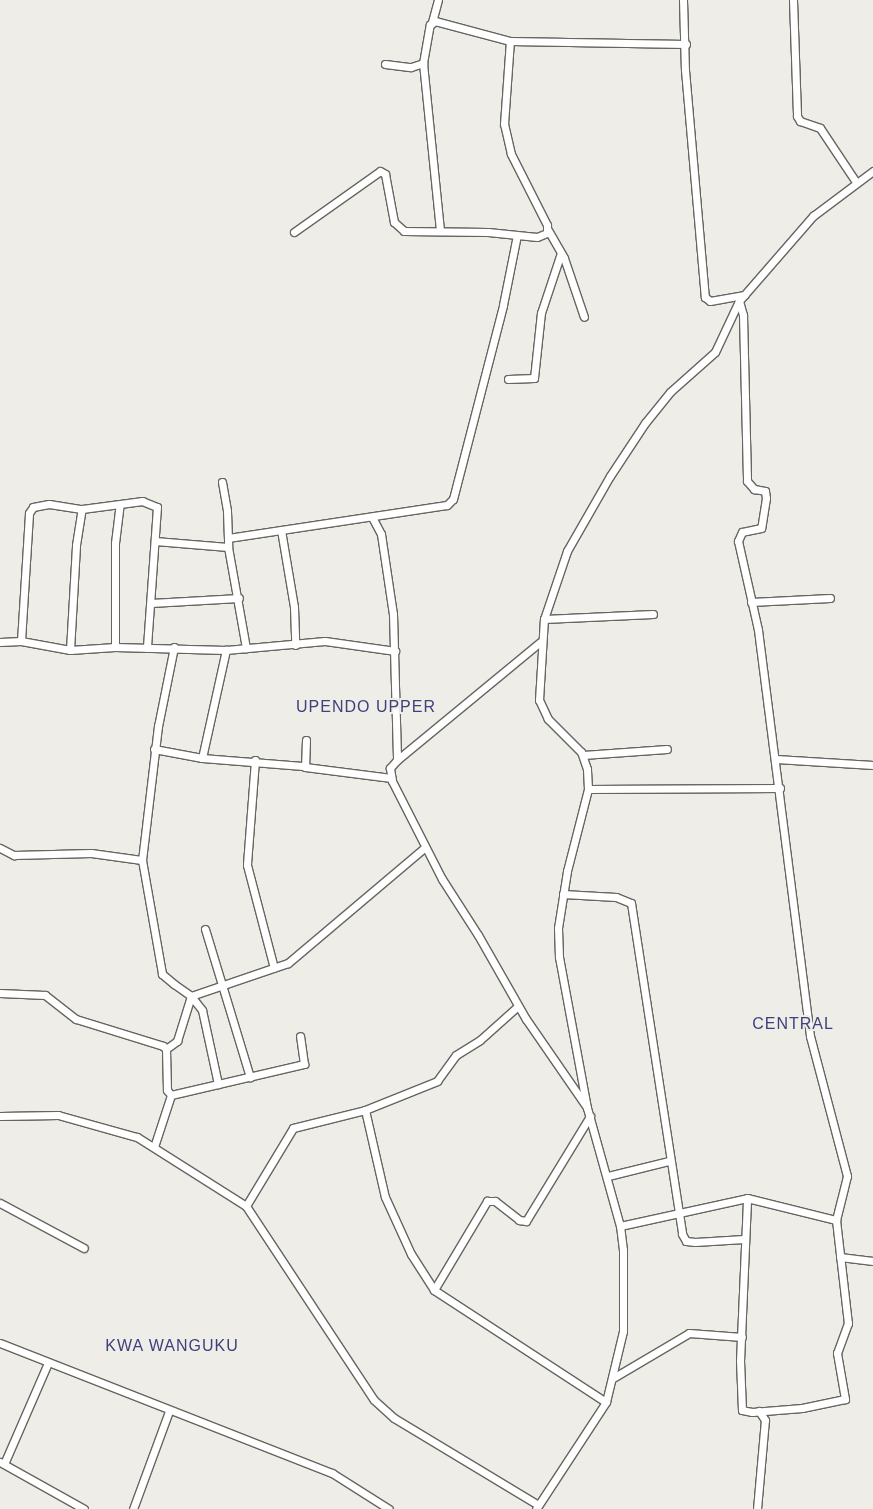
<!DOCTYPE html>
<style>
body{margin:0}
#map{position:relative;width:873px;height:1509px;overflow:hidden;background:#eeede7;font-family:Arial,sans-serif}
div>[style]{position:absolute}
[style*='--x']{left:calc(var(--x)*1px);top:calc(var(--y)*1px);width:calc(var(--w)*1px);rotate:calc(var(--a)*1deg)}
.roads{filter:drop-shadow(1px 0 #666560) drop-shadow(-1px 0 #666560) drop-shadow(0 1px #666560) drop-shadow(0 -1px #666560)}
.minor>*{height:7px;margin:-3.5px;padding:0 3.5px;transform-origin:3.5px;border-radius:3.5px;background:#fff}
span{translate:-50% -50%;white-space:nowrap;text-align:center;line-height:1.15;-webkit-text-stroke:4px #eeede7;paint-order:stroke}
.quarter-label{font-size:16px;color:#3e417e;letter-spacing:1px}
</style>
<div id="map">
<div class="roads">
<div class="minor">
<i style="--x:683;--y:0;--w:70;--a:88.4"></i>
<i style="--x:685;--y:70;--w:228;--a:85"></i>
<i style="--x:705;--y:297;--w:6;--a:39"></i>
<i style="--x:710;--y:301;--w:35;--a:-10"></i>
<i style="--x:793;--y:0;--w:116;--a:88"></i>
<i style="--x:797;--y:116;--w:6;--a:59"></i>
<i style="--x:800;--y:121;--w:21;--a:19"></i>
<i style="--x:820;--y:128;--w:65;--a:56.3"></i>
<i style="--x:432;--y:22;--w:23;--a:-75"></i>
<i style="--x:423;--y:63;--w:169;--a:84.2"></i>
<i style="--x:385;--y:64;--w:26;--a:7"></i>
<i style="--x:411;--y:67;--w:13;--a:-18"></i>
<i style="--x:423;--y:63;--w:39;--a:-80"></i>
<i style="--x:430;--y:25;--w:6;--a:-39"></i>
<i style="--x:435;--y:21;--w:78;--a:14.9"></i>
<i style="--x:510;--y:41;--w:176;--a:1"></i>
<i style="--x:548;--y:230;--w:32;--a:60"></i>
<i style="--x:564;--y:258;--w:62;--a:71.3"></i>
<i style="--x:294;--y:232;--w:105;--a:-35.3"></i>
<i style="--x:380;--y:171;--w:6;--a:31"></i>
<i style="--x:385;--y:174;--w:49;--a:79.4"></i>
<i style="--x:394;--y:222;--w:13;--a:42"></i>
<i style="--x:404;--y:231;--w:84;--a:0.7"></i>
<i style="--x:488;--y:232;--w:49;--a:5.8"></i>
<i style="--x:537;--y:237;--w:11;--a:-22"></i>
<i style="--x:547;--y:233;--w:8;--a:-90"></i>
<i style="--x:547;--y:225;--w:80;--a:-116.9"></i>
<i style="--x:511;--y:154;--w:31;--a:-103"></i>
<i style="--x:504;--y:124;--w:83;--a:-85.9"></i>
<i style="--x:739;--y:301;--w:15;--a:74"></i>
<i style="--x:743;--y:315;--w:166;--a:88.6"></i>
<i style="--x:747;--y:481;--w:11;--a:49"></i>
<i style="--x:754;--y:489;--w:11;--a:10"></i>
<i style="--x:765;--y:491;--w:7;--a:82"></i>
<i style="--x:766;--y:498;--w:30;--a:99"></i>
<i style="--x:761;--y:528;--w:19;--a:168"></i>
<i style="--x:742;--y:532;--w:10;--a:114"></i>
<i style="--x:738;--y:541;--w:91;--a:77.3"></i>
<i style="--x:758;--y:630;--w:409;--a:82.7"></i>
<i style="--x:810;--y:1036;--w:145;--a:75.2"></i>
<i style="--x:847;--y:1176;--w:45;--a:104"></i>
<i style="--x:836;--y:1220;--w:104;--a:83.4"></i>
<i style="--x:848;--y:1323;--w:32;--a:110"></i>
<i style="--x:837;--y:1353;--w:47;--a:80.1"></i>
<i style="--x:845;--y:1399;--w:44;--a:168.2"></i>
<i style="--x:802;--y:1408;--w:50;--a:175.4"></i>
<i style="--x:752;--y:1412;--w:10;--a:-169"></i>
<i style="--x:742;--y:1410;--w:49;--a:-92.3"></i>
<i style="--x:740;--y:1361;--w:163;--a:-87.5"></i>
<i style="--x:508;--y:379;--w:26;--a:-2"></i>
<i style="--x:534;--y:378;--w:65;--a:-83.9"></i>
<i style="--x:541;--y:313;--w:63;--a:-71.6"></i>
<i style="--x:222;--y:482;--w:29;--a:80"></i>
<i style="--x:227;--y:511;--w:36;--a:88"></i>
<i style="--x:228;--y:547;--w:103;--a:79.9"></i>
<i style="--x:372;--y:517;--w:19;--a:62"></i>
<i style="--x:381;--y:534;--w:81;--a:81.5"></i>
<i style="--x:393;--y:614;--w:146;--a:88.4"></i>
<i style="--x:397;--y:760;--w:11;--a:131"></i>
<i style="--x:390;--y:768;--w:13;--a:81"></i>
<i style="--x:392;--y:781;--w:110;--a:63"></i>
<i style="--x:442;--y:879;--w:67;--a:57.3"></i>
<i style="--x:478;--y:935;--w:97;--a:60.3"></i>
<i style="--x:526;--y:1019;--w:106;--a:55.4"></i>
<i style="--x:281;--y:530;--w:78;--a:80.4"></i>
<i style="--x:294;--y:607;--w:38;--a:88"></i>
<i style="--x:228;--y:538;--w:221;--a:-8.6"></i>
<i style="--x:447;--y:505;--w:8;--a:-45"></i>
<i style="--x:453;--y:499;--w:200;--a:-75.5"></i>
<i style="--x:503;--y:305;--w:71;--a:-78.7"></i>
<i style="--x:155;--y:541;--w:73;--a:4.7"></i>
<i style="--x:751;--y:602;--w:79;--a:-2.9"></i>
<i style="--x:151;--y:603;--w:88;--a:-3.3"></i>
<i style="--x:544;--y:619;--w:109;--a:-2.6"></i>
<i style="--x:21;--y:641;--w:128;--a:-86.4"></i>
<i style="--x:29;--y:513;--w:7;--a:-56"></i>
<i style="--x:33;--y:507;--w:16;--a:-11"></i>
<i style="--x:49;--y:504;--w:33;--a:9"></i>
<i style="--x:82;--y:509;--w:61;--a:-7.6"></i>
<i style="--x:142;--y:501;--w:16;--a:22"></i>
<i style="--x:157;--y:507;--w:141;--a:94.1"></i>
<i style="--x:0;--y:642;--w:21;--a:-3"></i>
<i style="--x:21;--y:641;--w:50;--a:10.4"></i>
<i style="--x:70;--y:650;--w:45;--a:-3.8"></i>
<i style="--x:115;--y:647;--w:111;--a:1.5"></i>
<i style="--x:226;--y:650;--w:99;--a:-5.2"></i>
<i style="--x:325;--y:641;--w:71;--a:8.1"></i>
<i style="--x:115;--y:647;--w:104;--a:-90"></i>
<i style="--x:115;--y:543;--w:38;--a:-83"></i>
<i style="--x:174;--y:647;--w:81;--a:101.4"></i>
<i style="--x:158;--y:726;--w:135;--a:96.8"></i>
<i style="--x:142;--y:860;--w:116;--a:80"></i>
<i style="--x:162;--y:974;--w:16;--a:40"></i>
<i style="--x:174;--y:984;--w:21;--a:35"></i>
<i style="--x:191;--y:996;--w:102;--a:-18.8"></i>
<i style="--x:288;--y:963;--w:178;--a:-40.2"></i>
<i style="--x:70;--y:650;--w:105;--a:-86.7"></i>
<i style="--x:76;--y:545;--w:36;--a:-81"></i>
<i style="--x:306;--y:740;--w:27;--a:92"></i>
<i style="--x:305;--y:767;--w:87;--a:7.3"></i>
<i style="--x:154;--y:749;--w:49;--a:10.6"></i>
<i style="--x:202;--y:758;--w:101;--a:4.5"></i>
<i style="--x:583;--y:755;--w:84;--a:-4.1"></i>
<i style="--x:202;--y:758;--w:111;--a:-77.5"></i>
<i style="--x:776;--y:759;--w:97;--a:3.5"></i>
<i style="--x:255;--y:760;--w:105;--a:94.4"></i>
<i style="--x:247;--y:865;--w:106;--a:75.3"></i>
<i style="--x:397;--y:760;--w:185;--a:-39.5"></i>
<i style="--x:588;--y:789;--w:192;--a:-0.3"></i>
<i style="--x:0;--y:848;--w:16;--a:27"></i>
<i style="--x:14;--y:855;--w:77;--a:-1.5"></i>
<i style="--x:91;--y:853;--w:51;--a:7.8"></i>
<i style="--x:563;--y:894;--w:53;--a:3.2"></i>
<i style="--x:616;--y:897;--w:16;--a:22"></i>
<i style="--x:631;--y:903;--w:335;--a:81.2"></i>
<i style="--x:682;--y:1234;--w:8;--a:60"></i>
<i style="--x:686;--y:1241;--w:9;--a:6"></i>
<i style="--x:695;--y:1242;--w:49;--a:-3.5"></i>
<i style="--x:205;--y:929;--w:155;--a:73.1"></i>
<i style="--x:0;--y:993;--w:45;--a:2.5"></i>
<i style="--x:45;--y:995;--w:39;--a:38"></i>
<i style="--x:76;--y:1019;--w:91;--a:17.2"></i>
<i style="--x:163;--y:1046;--w:4;--a:45"></i>
<i style="--x:166;--y:1049;--w:41;--a:88.6"></i>
<i style="--x:167;--y:1090;--w:6;--a:51"></i>
<i style="--x:171;--y:1095;--w:137;--a:-13.1"></i>
<i style="--x:304;--y:1064;--w:28;--a:-98"></i>
<i style="--x:166;--y:1049;--w:14;--a:-36"></i>
<i style="--x:177;--y:1041;--w:47;--a:-72.7"></i>
<i style="--x:191;--y:996;--w:18;--a:52"></i>
<i style="--x:202;--y:1010;--w:76;--a:77.8"></i>
<i style="--x:365;--y:1110;--w:89;--a:77.1"></i>
<i style="--x:385;--y:1197;--w:63;--a:65.5"></i>
<i style="--x:411;--y:1254;--w:43;--a:57.4"></i>
<i style="--x:434;--y:1290;--w:205;--a:33.1"></i>
<i style="--x:0;--y:1116;--w:58;--a:-1"></i>
<i style="--x:58;--y:1115;--w:82;--a:15.6"></i>
<i style="--x:137;--y:1137;--w:129;--a:32.3"></i>
<i style="--x:246;--y:1206;--w:232;--a:56.6"></i>
<i style="--x:374;--y:1400;--w:27;--a:42"></i>
<i style="--x:394;--y:1418;--w:168;--a:31.1"></i>
<i style="--x:154;--y:1147;--w:55;--a:-71.9"></i>
<i style="--x:608;--y:1176;--w:63;--a:-13.8"></i>
<i style="--x:0;--y:1203;--w:95;--a:28.2"></i>
<i style="--x:246;--y:1206;--w:91;--a:-58.9"></i>
<i style="--x:293;--y:1128;--w:74;--a:-14"></i>
<i style="--x:365;--y:1110;--w:78;--a:-21.9"></i>
<i style="--x:437;--y:1081;--w:32;--a:-54"></i>
<i style="--x:456;--y:1055;--w:28;--a:-32"></i>
<i style="--x:480;--y:1040;--w:51;--a:-41.8"></i>
<i style="--x:620;--y:1226;--w:130;--a:-12.4"></i>
<i style="--x:747;--y:1198;--w:92;--a:13.9"></i>
<i style="--x:840;--y:1257;--w:33;--a:7"></i>
<i style="--x:434;--y:1290;--w:104;--a:-59.2"></i>
<i style="--x:487;--y:1201;--w:8;--a:0"></i>
<i style="--x:495;--y:1201;--w:31;--a:38"></i>
<i style="--x:519;--y:1220;--w:7;--a:8"></i>
<i style="--x:526;--y:1221;--w:123;--a:-58.6"></i>
<i style="--x:0;--y:1343;--w:357;--a:21.4"></i>
<i style="--x:332;--y:1473;--w:67;--a:32.3"></i>
<i style="--x:613;--y:1378;--w:88;--a:-30.6"></i>
<i style="--x:689;--y:1333;--w:53;--a:4.3"></i>
<i style="--x:0;--y:1462;--w:96;--a:29.2"></i>
<i style="--x:4;--y:1464;--w:110;--a:-66.5"></i>
<i style="--x:133;--y:1509;--w:104;--a:-69.8"></i>
<i style="--x:536;--y:1509;--w:128;--a:-56.8"></i>
<i style="--x:606;--y:1402;--w:73;--a:-76.5"></i>
<i style="--x:623;--y:1331;--w:81;--a:-90"></i>
<i style="--x:623;--y:1250;--w:24;--a:-97"></i>
<i style="--x:620;--y:1226;--w:123;--a:-105.6"></i>
<i style="--x:587;--y:1108;--w:154;--a:-100.5"></i>
<i style="--x:559;--y:957;--w:29;--a:-92"></i>
<i style="--x:558;--y:928;--w:58;--a:-81"></i>
<i style="--x:567;--y:871;--w:85;--a:-75.6"></i>
<i style="--x:588;--y:789;--w:20;--a:-93"></i>
<i style="--x:587;--y:769;--w:18;--a:-109"></i>
<i style="--x:581;--y:752;--w:47;--a:-135"></i>
<i style="--x:548;--y:719;--w:21;--a:-115"></i>
<i style="--x:539;--y:700;--w:81;--a:-86.5"></i>
<i style="--x:544;--y:619;--w:72;--a:-71.3"></i>
<i style="--x:567;--y:551;--w:86;--a:-60.2"></i>
<i style="--x:610;--y:476;--w:64;--a:-56.6"></i>
<i style="--x:645;--y:423;--w:40;--a:-51"></i>
<i style="--x:670;--y:392;--w:60;--a:-41.6"></i>
<i style="--x:715;--y:352;--w:56;--a:-64.8"></i>
<i style="--x:739;--y:301;--w:113;--a:-49"></i>
<i style="--x:813;--y:216;--w:75;--a:-36.9"></i>
<i style="--x:757;--y:1509;--w:89;--a:-84.9"></i>
<i style="--x:765;--y:1420;--w:11;--a:-124"></i>
</div>
</div>
<div class="quarter-label">
<span style="left:366px;top:707px">UPENDO UPPER</span>
<span style="left:793px;top:1024px">CENTRAL</span>
<span style="left:172px;top:1346px">KWA WANGUKU</span>
</div>
</div>
